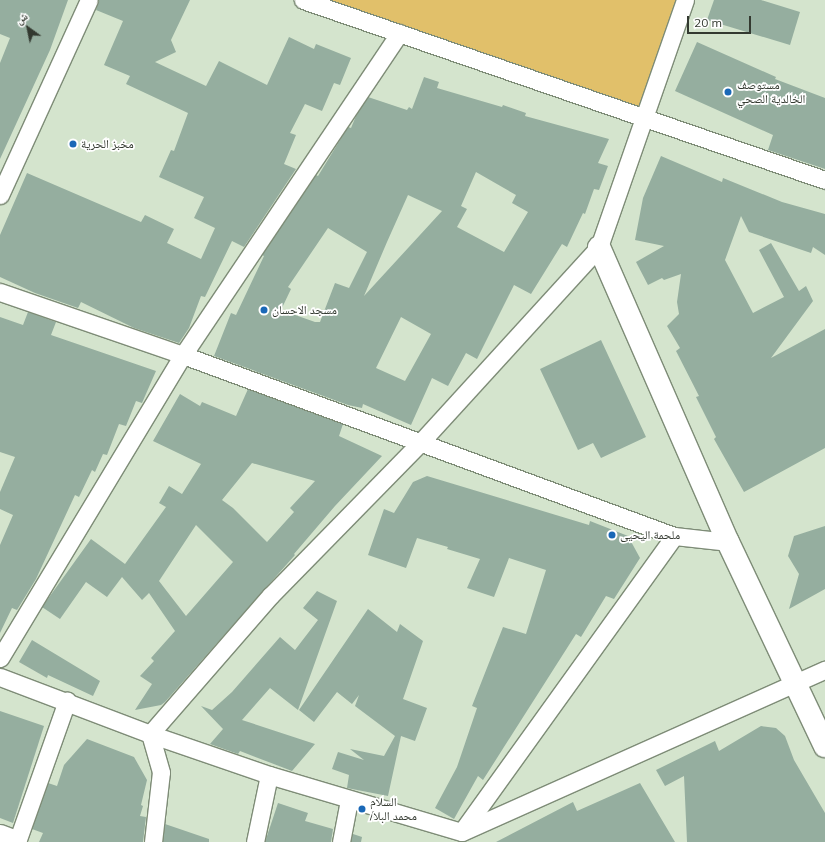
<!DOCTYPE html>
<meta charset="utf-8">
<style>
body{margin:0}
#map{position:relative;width:825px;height:842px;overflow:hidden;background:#d4e4cd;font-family:Mulish,"Noto Naskh Arabic",sans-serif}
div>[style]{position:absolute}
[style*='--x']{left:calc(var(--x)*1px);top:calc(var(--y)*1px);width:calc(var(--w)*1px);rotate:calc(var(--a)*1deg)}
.green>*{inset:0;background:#e1c06a}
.building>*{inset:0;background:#95ae9f}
.roads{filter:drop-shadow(1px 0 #7e8c77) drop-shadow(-1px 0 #7e8c77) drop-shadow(0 1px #7e8c77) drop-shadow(0 -1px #7e8c77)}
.street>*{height:17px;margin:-8.5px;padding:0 8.5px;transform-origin:8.5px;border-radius:8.5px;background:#fff}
.secondary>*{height:22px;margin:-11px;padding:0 11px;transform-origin:11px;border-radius:11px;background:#fff}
.dots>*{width:11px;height:11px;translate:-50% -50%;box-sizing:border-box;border:2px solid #fff;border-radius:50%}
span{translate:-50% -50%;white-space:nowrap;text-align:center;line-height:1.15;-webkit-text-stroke:3.5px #fff;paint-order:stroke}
.poi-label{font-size:12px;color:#333930}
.left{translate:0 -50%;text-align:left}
.north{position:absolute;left:8px;top:8px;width:40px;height:40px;-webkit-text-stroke:3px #fff;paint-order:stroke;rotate:327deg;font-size:11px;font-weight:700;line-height:16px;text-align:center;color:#333930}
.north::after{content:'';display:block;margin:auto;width:14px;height:18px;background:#333930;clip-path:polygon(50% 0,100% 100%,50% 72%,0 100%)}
.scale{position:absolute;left:687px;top:16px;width:64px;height:18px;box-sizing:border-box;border:2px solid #333930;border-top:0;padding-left:5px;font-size:12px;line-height:14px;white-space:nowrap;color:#333930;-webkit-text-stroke:3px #fff;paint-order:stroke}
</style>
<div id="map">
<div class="green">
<i style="clip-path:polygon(303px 0,685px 0,643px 117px)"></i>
</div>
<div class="building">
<i style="clip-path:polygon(0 0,68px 0,50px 50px,0 159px,0 63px,10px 38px,0 34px)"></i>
<i style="clip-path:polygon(99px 0,190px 0,171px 40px,176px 52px,155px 62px,206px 86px,219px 61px,267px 85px,289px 37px,314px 49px,316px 44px,351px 58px,340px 85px,334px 83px,322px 111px,305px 104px,290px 133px,296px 135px,284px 164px,296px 169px,244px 247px,232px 241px,205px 297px,201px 296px,189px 328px,179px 343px,134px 328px,81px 302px,78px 308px,35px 293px,0 277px,0 235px,27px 173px,141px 222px,145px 215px,174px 229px,167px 243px,201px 259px,215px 228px,194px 218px,204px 197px,159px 177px,171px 150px,174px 151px,188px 113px,126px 84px,130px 76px,104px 65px,123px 21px,96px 10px)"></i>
<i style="clip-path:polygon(714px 0,761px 0,800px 12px,790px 45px,707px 20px)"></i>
<i style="clip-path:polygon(697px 42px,776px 77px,775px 79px,825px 98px,825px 169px,768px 150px,773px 135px,675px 91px)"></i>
<i style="clip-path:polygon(evenodd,424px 77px,439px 82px,437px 88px,502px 107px,503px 105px,526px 113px,525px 116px,609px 139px,598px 163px,608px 166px,599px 190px,594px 189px,585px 214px,583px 213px,567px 247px,562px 244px,531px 294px,514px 285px,477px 359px,466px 353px,448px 386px,432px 378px,411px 425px,363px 404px,362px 408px,348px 405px,214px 356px,231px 313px,236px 315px,264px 256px,262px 255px,316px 175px,318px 176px,348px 127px,351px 128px,356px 116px,368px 97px,407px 110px,409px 107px,412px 109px,424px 77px,476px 172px,516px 195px,512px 203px,528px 212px,504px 252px,457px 227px,467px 209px,461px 206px,476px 172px,424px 77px,408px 195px,442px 211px,364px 296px,387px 242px,408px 195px,424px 77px,328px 228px,367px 252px,349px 288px,335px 283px,320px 322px,315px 322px,281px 310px,291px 289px,288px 287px,328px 228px,424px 77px,401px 317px,431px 334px,405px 381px,376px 368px,401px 317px)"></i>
<i style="clip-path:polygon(661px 156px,722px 182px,723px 178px,782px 202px,825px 214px,825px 255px,813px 247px,811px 253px,749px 232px,741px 216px,725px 260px,753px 313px,784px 297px,759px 250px,771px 243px,799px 291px,806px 286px,813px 301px,771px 358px,825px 329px,825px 448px,744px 492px,714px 439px,716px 437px,696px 397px,699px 396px,676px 351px,680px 348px,667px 326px,679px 314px,677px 302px,681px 274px,664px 280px,662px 278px,648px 285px,636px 262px,664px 246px,635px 240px,643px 198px)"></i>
<i style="clip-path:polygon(28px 312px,56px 322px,51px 335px,156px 371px,142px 403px,136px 401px,126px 426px,119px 424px,107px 455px,103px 454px,95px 472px,92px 470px,79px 497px,75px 495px,36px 579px,17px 610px,12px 608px,0 633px,0 545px,13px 515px,0 509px,0 492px,15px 457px,0 452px,0 317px,23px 325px)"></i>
<i style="clip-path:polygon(601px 340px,646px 437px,601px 458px,593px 443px,578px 450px,540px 369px)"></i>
<i style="clip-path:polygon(evenodd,248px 389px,343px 424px,339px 436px,382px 456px,335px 506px,294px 554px,295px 555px,165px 702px,161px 705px,135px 710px,152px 684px,140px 676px,154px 661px,151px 658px,175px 631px,149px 593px,142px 600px,122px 577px,107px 597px,86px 582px,60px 619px,42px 607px,91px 539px,125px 564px,166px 507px,159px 503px,169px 486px,182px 494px,201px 464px,153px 441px,180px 394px,200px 406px,202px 402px,236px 416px,248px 389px,252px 463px,315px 481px,290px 508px,294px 512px,267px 542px,233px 508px,222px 500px,252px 463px,248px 389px,196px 525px,233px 562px,186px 616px,159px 581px,196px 525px)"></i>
<i style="clip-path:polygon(427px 476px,589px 525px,590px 521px,628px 536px,640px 558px,614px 599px,606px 596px,581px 637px,576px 634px,483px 780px,478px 776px,454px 819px,435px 808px,457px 767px,477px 708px,472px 706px,503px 627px,526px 634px,546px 570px,509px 558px,494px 597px,467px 588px,480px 559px,447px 549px,448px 547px,417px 538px,406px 568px,368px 555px,384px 509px,394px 513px,413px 482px)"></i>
<i style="clip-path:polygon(825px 526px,825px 589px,789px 609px,799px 574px,788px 556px,794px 536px)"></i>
<i style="clip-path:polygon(317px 591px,337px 601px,298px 710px,270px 688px,242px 720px,315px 744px,292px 771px,240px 751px,238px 754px,210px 744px,223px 729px,201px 706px,212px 710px,232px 692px,280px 637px,295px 650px,318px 620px,303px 608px)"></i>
<i style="clip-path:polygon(368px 609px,397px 632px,400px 624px,423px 641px,403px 699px,427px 708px,415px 741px,401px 736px,388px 796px,347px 788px,349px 775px,332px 769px,338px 752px,364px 760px,350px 749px,384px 756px,395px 736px,355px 706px,359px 695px,352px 704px,337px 692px,314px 722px,299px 710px)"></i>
<i style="clip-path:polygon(32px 640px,100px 681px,93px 696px,48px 675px,47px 678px,19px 662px)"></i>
<i style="clip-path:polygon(0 711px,44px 726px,13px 823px,0 818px)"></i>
<i style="clip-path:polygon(761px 726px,776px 728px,785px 736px,794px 760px,825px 813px,825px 842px,687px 842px,684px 776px,665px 786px,656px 770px,715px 741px,719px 751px)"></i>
<i style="clip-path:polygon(87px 739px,134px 757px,147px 780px,141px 805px,143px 806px,140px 816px,146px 817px,143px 842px,39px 842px,43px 833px,32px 829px,48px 783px,57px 786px,64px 765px)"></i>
<i style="clip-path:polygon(640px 783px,675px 842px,496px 842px,573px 802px,577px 811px)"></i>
<i style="clip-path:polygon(278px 803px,308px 813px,305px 821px,333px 829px,331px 842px,265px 842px)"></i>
<i style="clip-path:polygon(165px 824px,209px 839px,209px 842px,163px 842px)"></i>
<i style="clip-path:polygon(353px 834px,362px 837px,361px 842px,351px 842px)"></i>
</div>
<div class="roads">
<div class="street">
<i style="--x:303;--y:0;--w:552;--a:19.03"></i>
<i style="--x:0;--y:195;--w:214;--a:-65.5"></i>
<i style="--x:0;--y:292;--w:194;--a:19"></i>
<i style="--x:183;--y:355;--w:523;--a:20.24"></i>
<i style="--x:674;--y:536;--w:54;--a:6.3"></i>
<i style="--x:0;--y:658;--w:354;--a:-58.9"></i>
<i style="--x:183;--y:355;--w:388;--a:-56.1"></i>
<i style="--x:0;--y:677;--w:160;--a:20.8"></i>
<i style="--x:150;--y:734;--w:126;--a:19"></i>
<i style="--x:269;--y:775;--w:201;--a:16.5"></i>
<i style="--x:462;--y:832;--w:398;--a:-24.1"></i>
<i style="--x:463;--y:830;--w:362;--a:-54.3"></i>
<i style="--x:0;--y:833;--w:19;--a:21"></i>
<i style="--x:17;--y:842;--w:150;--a:-70.5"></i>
<i style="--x:153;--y:842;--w:70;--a:-83.5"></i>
<i style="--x:161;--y:772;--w:40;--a:-106"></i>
<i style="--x:150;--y:734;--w:184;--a:-49"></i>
<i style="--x:271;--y:595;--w:213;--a:-45.6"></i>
<i style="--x:420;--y:443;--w:265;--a:-47.6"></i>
<i style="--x:599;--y:247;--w:262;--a:-70.8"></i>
<i style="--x:255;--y:842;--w:68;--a:-78.2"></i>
<i style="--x:341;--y:842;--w:43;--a:-79.2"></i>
</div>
<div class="secondary">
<i style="--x:599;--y:247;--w:322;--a:66.4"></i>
<i style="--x:728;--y:542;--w:226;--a:64.6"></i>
</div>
</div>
<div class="dots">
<i style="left:728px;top:92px;background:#1a68b7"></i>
<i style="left:73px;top:144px;background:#1a68b7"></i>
<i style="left:264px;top:310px;background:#1a68b7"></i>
<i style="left:612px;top:535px;background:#1a68b7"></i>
<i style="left:362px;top:809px;background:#1a68b7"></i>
</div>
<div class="poi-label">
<span class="left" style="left:737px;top:92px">مستوصف<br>الخالدية الصحي</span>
<span class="left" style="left:81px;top:144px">مخبز الحرية</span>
<span class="left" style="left:272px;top:310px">مسجد الاحسان</span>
<span class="left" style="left:620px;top:535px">ملحمة اليحيى</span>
<span class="left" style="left:370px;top:809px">السلام<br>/محمد البلا</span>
</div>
<div class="north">ش</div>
<div class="scale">20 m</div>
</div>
